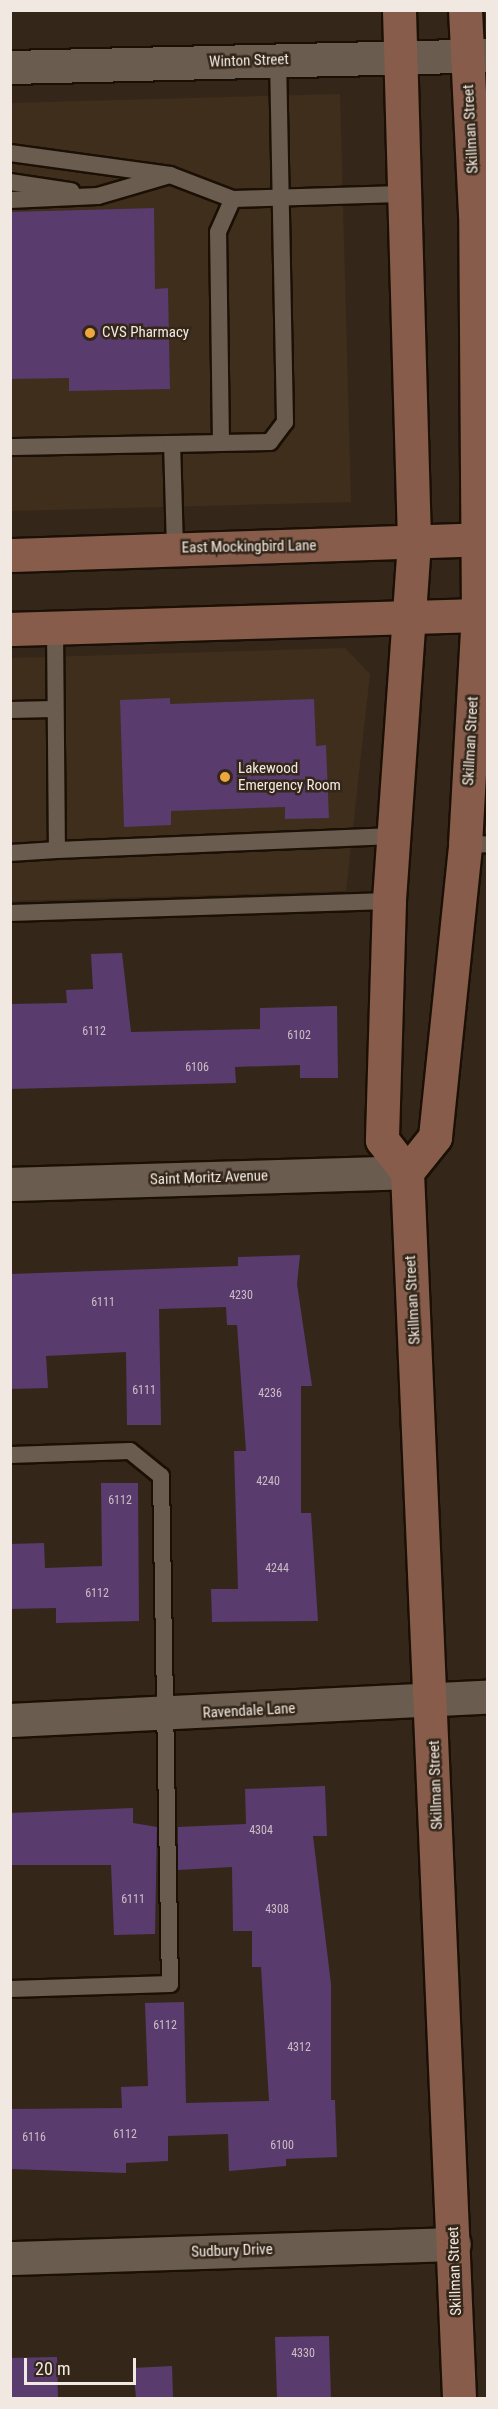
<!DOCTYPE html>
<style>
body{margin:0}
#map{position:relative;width:498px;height:2409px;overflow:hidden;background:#34271a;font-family:"Roboto Condensed",sans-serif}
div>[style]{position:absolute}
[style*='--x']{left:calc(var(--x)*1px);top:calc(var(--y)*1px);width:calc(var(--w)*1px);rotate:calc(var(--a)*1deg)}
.built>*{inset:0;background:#3f2e1c}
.building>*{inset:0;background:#593b6d}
.roads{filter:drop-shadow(2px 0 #1b1005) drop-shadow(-2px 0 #1b1005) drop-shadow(0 2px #1b1005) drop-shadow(0 -2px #1b1005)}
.service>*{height:16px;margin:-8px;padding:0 8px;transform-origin:8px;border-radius:8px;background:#6a5c4e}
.minor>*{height:33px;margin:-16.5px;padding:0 16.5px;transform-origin:16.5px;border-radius:16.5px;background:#6a5c4e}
.secondary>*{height:33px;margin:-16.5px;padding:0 16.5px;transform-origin:16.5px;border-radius:16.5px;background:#875c4b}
.dots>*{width:16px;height:16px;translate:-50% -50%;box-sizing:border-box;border:3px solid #34271a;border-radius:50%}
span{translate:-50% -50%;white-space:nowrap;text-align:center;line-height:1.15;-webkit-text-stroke:5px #34271a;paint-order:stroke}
.number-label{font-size:12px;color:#cbbec4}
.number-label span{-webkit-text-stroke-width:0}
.street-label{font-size:15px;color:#f1e9e1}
.poi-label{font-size:15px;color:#f1e9e1}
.left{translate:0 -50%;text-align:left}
.frame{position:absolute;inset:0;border:12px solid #f1e9e1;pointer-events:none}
.scale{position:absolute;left:24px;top:2358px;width:112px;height:27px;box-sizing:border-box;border:3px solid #f1e9e1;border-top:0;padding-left:8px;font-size:18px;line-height:21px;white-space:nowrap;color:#f1e9e1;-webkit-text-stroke:4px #34271a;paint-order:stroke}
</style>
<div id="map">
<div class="built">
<i style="clip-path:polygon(340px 94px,351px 502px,11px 511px,10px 103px)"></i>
<i style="clip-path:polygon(345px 648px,370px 674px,346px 891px,11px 901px,10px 658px)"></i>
</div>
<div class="building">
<i style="clip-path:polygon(154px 208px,155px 289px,168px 288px,170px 389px,69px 391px,69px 378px,10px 379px,10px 212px)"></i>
<i style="clip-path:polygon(170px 698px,170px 704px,314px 699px,316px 746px,326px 745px,329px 818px,285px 819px,285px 807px,171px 811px,171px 825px,124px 827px,120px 700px)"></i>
<i style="clip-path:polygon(122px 953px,131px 1032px,260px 1029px,260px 1008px,337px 1006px,338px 1078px,300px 1078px,300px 1065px,235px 1067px,236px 1083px,10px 1089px,10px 1004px,67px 1003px,66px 990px,93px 989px,91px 954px)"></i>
<i style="clip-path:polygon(300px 1255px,297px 1284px,312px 1386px,301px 1386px,301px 1513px,311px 1513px,318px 1621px,212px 1622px,211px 1589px,238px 1589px,234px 1451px,246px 1451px,237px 1325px,227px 1325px,226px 1307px,159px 1309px,161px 1425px,127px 1425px,126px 1352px,46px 1356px,48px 1388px,10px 1389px,10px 1274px,238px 1266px,238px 1257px)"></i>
<i style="clip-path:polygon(101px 1483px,138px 1483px,139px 1621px,56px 1623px,56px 1608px,10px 1609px,10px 1544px,44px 1543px,45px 1568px,102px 1566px)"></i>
<i style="clip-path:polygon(325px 1786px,327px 1836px,313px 1836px,331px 1984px,331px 2100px,335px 2100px,337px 2157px,286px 2159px,286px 2166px,229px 2171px,228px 2134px,168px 2136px,168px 2161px,126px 2163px,126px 2173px,10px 2169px,10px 2109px,122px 2108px,121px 2087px,148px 2086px,145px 2003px,184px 2002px,186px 2103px,269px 2101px,261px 1967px,252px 1967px,252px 1931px,233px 1931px,232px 1867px,178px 1870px,178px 1827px,246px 1824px,245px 1789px)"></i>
<i style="clip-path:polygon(133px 1808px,133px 1823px,157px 1827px,155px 1934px,114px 1935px,111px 1865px,10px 1865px,10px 1813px)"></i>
<i style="clip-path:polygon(329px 2336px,331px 2398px,277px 2398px,275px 2337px)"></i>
<i style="clip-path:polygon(57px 2357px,58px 2398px,10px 2398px,10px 2358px)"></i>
<i style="clip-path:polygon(172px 2366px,173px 2398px,136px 2398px,133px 2368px)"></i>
</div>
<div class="roads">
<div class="service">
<i style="--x:10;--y:153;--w:162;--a:7.8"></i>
<i style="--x:170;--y:175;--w:67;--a:20.9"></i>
<i style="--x:233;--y:199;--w:168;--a:-1.7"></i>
<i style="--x:10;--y:182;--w:62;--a:8.4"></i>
<i style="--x:10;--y:200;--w:88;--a:-2.6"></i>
<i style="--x:98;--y:196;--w:72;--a:-16.2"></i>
<i style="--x:221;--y:443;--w:211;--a:-90.8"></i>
<i style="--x:218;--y:232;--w:36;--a:-66"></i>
<i style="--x:10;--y:447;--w:162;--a:-1.1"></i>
<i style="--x:175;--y:549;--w:105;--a:-91.6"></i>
<i style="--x:172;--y:444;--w:98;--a:-1.2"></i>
<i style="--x:270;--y:442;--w:25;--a:-53"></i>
<i style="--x:285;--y:422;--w:362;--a:-91.1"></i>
<i style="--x:55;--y:628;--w:222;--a:89.5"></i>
<i style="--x:57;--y:850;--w:337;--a:-2.4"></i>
<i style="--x:10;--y:710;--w:44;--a:-1.3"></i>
<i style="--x:465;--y:845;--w:23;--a:-2"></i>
<i style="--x:10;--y:853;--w:47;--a:-3.7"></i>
<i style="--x:10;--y:913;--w:379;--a:-1.8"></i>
<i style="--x:10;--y:1455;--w:120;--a:-1.9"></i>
<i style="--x:130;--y:1451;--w:40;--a:39"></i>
<i style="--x:161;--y:1476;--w:508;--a:88.99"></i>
<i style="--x:170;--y:1984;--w:160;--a:178.2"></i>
</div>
<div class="minor">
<i style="--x:10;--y:67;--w:478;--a:-1.4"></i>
<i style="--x:10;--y:1184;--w:397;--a:-1.7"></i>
<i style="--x:10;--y:1720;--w:479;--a:-2.8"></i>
<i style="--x:10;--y:2258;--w:444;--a:-1.8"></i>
</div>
<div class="secondary">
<i style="--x:399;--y:10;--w:532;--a:88.38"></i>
<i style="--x:414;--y:542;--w:360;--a:94"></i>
<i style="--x:389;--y:901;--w:239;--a:91.7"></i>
<i style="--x:382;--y:1140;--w:41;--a:52"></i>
<i style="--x:407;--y:1172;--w:1227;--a:87.57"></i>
<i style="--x:10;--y:555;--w:478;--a:-1.9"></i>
<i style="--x:10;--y:629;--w:478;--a:-1.7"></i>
<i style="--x:407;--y:1172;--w:45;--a:-51.3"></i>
<i style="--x:435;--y:1137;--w:294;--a:-84.1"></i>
<i style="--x:465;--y:845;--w:229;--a:-86.8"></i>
<i style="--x:478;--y:616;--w:402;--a:-90.4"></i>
<i style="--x:475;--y:214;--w:204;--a:-92.8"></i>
</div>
</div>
<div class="dots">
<i style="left:90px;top:333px;background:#f0a63f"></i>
<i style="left:225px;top:777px;background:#f0a63f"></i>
</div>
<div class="number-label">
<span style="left:94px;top:1032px">6112</span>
<span style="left:299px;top:1036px">6102</span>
<span style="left:197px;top:1068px">6106</span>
<span style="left:241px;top:1296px">4230</span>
<span style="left:103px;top:1303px">6111</span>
<span style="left:144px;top:1391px">6111</span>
<span style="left:270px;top:1394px">4236</span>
<span style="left:268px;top:1482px">4240</span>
<span style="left:120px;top:1501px">6112</span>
<span style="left:277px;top:1569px">4244</span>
<span style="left:97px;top:1594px">6112</span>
<span style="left:261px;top:1831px">4304</span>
<span style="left:133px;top:1900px">6111</span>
<span style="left:277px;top:1910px">4308</span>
<span style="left:165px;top:2026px">6112</span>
<span style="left:299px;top:2048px">4312</span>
<span style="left:125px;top:2135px">6112</span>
<span style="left:34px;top:2138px">6116</span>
<span style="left:282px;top:2146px">6100</span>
<span style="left:303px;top:2354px">4330</span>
</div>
<div class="street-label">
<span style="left:249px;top:61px;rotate:-2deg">Winton Street</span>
<span style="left:471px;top:129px;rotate:-93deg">Skillman Street</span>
<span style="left:249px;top:547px;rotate:-1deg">East Mockingbird Lane</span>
<span style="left:471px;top:741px;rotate:-87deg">Skillman Street</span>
<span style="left:209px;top:1178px;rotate:-2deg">Saint Moritz Avenue</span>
<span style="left:413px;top:1300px;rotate:-93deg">Skillman Street</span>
<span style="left:249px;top:1711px;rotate:-3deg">Ravendale Lane</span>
<span style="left:436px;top:1785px;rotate:-92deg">Skillman Street</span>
<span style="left:232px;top:2251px;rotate:-2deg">Sudbury Drive</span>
<span style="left:455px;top:2271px;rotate:-92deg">Skillman Street</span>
</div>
<div class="poi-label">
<span class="left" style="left:102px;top:333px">CVS Pharmacy</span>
<span class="left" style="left:238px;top:777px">Lakewood<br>Emergency Room</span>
</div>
<div class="frame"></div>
<div class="scale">20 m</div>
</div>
